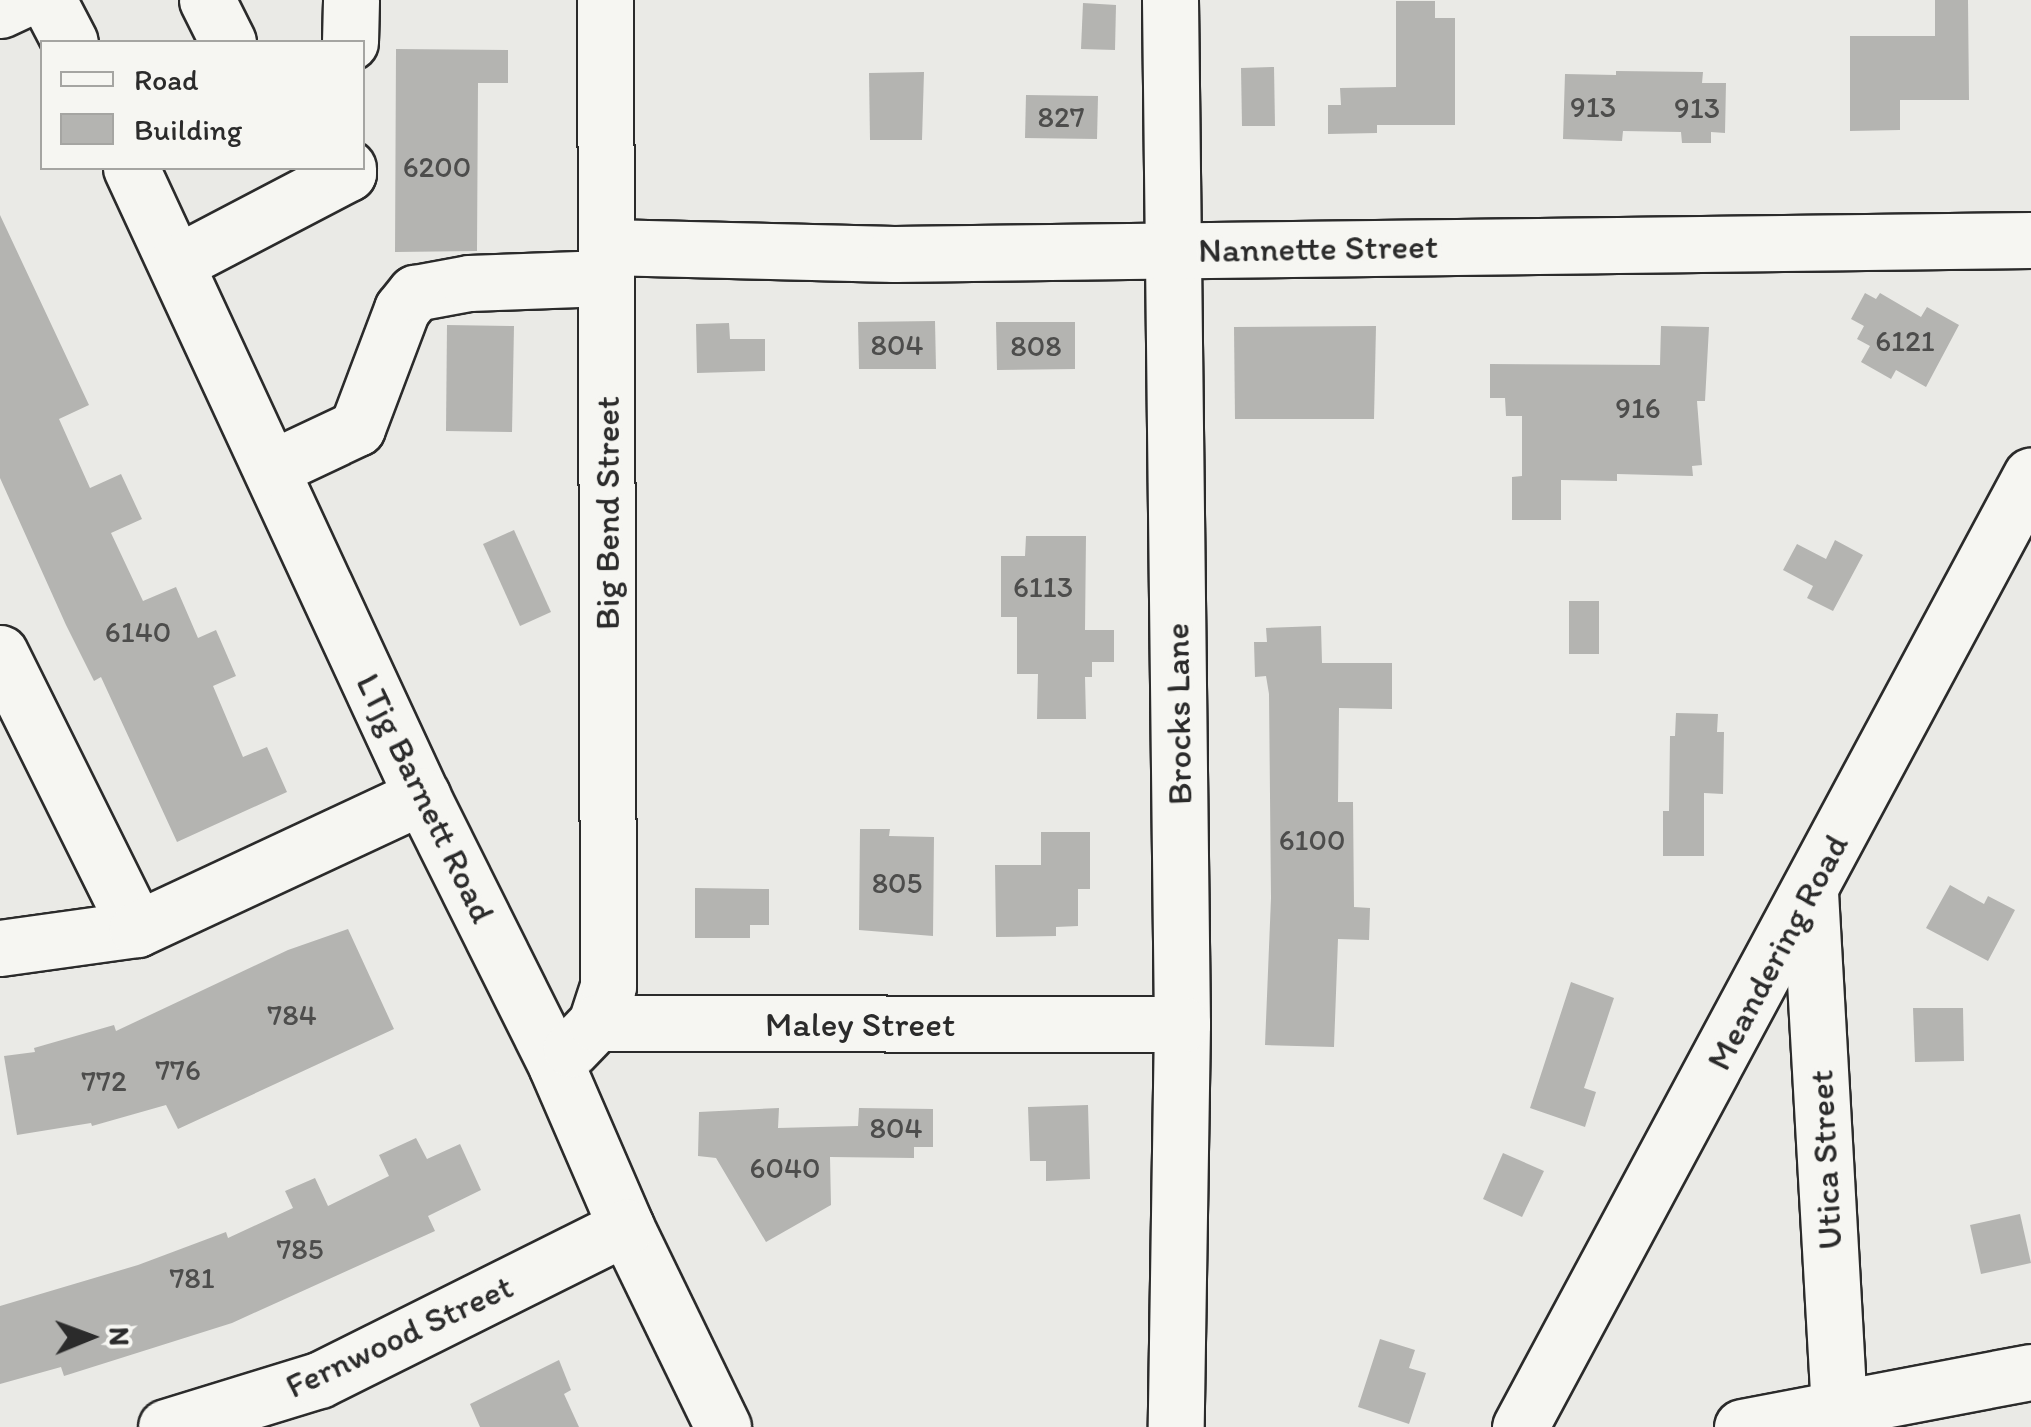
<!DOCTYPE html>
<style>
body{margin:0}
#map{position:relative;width:2031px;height:1427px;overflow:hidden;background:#eaeae6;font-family:Itim,sans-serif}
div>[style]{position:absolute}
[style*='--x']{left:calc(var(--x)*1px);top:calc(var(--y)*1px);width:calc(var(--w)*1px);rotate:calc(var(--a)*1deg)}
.building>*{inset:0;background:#b4b4b1}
.roads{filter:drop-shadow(2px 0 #2b2b2b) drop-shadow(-2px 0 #2b2b2b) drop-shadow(0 2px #2b2b2b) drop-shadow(0 -2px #2b2b2b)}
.minor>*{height:55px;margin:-27.5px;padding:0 27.5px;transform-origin:27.5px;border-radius:27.5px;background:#f6f6f2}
span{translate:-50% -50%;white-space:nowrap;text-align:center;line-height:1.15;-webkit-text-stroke:8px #f6f6f2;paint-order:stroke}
.number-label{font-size:30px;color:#4d4d4c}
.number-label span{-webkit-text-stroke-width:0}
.street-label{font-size:35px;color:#2b2b2b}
.legend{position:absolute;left:40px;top:40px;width:325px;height:130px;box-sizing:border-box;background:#f6f6f2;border:2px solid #a5a5a2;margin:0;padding:12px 18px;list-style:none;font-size:30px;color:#2b2b2b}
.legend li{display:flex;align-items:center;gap:20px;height:50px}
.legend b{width:50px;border:2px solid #a5a5a2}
.north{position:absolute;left:40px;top:1287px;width:100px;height:100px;-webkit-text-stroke:8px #f6f6f2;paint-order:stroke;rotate:89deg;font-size:28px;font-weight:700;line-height:40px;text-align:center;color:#2b2b2b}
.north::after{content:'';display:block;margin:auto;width:35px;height:45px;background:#2b2b2b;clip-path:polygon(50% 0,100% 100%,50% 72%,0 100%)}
</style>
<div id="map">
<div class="building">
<i style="clip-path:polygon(1935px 0,1968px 0,1969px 100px,1900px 100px,1900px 130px,1850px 131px,1850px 36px,1935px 36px)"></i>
<i style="clip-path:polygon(1396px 1px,1435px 1px,1435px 18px,1455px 18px,1455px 125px,1377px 125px,1377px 133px,1328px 134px,1328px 105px,1341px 105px,1340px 88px,1396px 87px)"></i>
<i style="clip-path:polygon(1083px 3px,1116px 5px,1115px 50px,1081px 49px)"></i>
<i style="clip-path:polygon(396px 49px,508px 50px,508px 83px,478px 83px,477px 251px,395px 252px)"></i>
<i style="clip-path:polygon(1274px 67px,1275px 126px,1242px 126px,1241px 68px)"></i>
<i style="clip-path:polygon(1616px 71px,1703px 72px,1702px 83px,1726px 83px,1725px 133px,1711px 132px,1711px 143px,1682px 143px,1681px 132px,1623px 131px,1622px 141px,1563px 139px,1565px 74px,1616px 75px)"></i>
<i style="clip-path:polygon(924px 72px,922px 140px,870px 140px,869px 73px)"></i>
<i style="clip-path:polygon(1026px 95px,1098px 96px,1097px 139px,1025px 138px)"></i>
<i style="clip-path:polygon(0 215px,89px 405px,59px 419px,90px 488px,121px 474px,142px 519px,111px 533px,143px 601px,176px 587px,198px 638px,216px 630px,236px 676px,213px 686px,243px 757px,267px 747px,287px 792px,177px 842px,101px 677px,94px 681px,66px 625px,0 478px)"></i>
<i style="clip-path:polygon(1865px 293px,1876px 299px,1880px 293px,1921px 317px,1927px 307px,1959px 325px,1926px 387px,1896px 370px,1891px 379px,1861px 362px,1870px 346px,1857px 339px,1864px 326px,1851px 319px)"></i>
<i style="clip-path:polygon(935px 321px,936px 369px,859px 369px,858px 322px)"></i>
<i style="clip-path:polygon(996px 322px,1075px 322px,1075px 369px,997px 370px)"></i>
<i style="clip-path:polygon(729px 323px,730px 339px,765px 339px,765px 371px,697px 373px,696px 324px)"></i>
<i style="clip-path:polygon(447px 325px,514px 326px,512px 432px,446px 431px)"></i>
<i style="clip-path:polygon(1376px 326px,1374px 419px,1235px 419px,1234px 327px)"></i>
<i style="clip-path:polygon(1661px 326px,1709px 327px,1705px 401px,1697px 401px,1702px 465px,1692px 466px,1693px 476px,1617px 474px,1617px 481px,1561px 480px,1561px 520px,1512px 520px,1512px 477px,1522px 476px,1522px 416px,1506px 416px,1505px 398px,1490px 398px,1490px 364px,1660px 365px)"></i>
<i style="clip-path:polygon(514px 530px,551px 612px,520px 626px,483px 544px)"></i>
<i style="clip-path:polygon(1026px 536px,1086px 536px,1085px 630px,1114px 630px,1114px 662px,1092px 662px,1092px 677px,1085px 677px,1086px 719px,1037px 719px,1038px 674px,1017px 674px,1017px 617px,1001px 617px,1001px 556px,1025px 556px)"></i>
<i style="clip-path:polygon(1835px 540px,1863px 555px,1833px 611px,1807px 598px,1813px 586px,1783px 570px,1797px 544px,1826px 559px)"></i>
<i style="clip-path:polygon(1569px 601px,1599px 601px,1599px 654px,1569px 654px)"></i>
<i style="clip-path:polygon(1321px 626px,1322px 663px,1392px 663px,1392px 709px,1339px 708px,1338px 802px,1353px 802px,1354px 907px,1370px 908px,1369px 940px,1338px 939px,1334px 1047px,1265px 1045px,1271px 898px,1269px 694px,1266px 676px,1255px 677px,1254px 642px,1267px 642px,1266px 628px)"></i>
<i style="clip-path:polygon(1676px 713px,1718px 714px,1717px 732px,1724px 732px,1723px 794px,1704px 793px,1704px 856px,1663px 856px,1663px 811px,1669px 811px,1670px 736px,1675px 736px)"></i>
<i style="clip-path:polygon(860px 829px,890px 829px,889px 836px,934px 837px,933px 936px,859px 930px)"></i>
<i style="clip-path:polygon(1041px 832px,1090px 832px,1090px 889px,1078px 889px,1078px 926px,1056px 927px,1056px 936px,996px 937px,995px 865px,1041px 865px)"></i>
<i style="clip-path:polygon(1950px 885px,1984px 904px,1988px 896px,2015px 910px,1988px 961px,1926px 928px)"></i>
<i style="clip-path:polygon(695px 888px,769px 889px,769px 925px,750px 925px,750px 938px,695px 938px)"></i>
<i style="clip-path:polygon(348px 929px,394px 1029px,178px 1129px,166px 1105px,92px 1126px,91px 1123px,17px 1135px,4px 1056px,35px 1052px,34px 1048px,114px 1025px,116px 1031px,288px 950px)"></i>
<i style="clip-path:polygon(1571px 982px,1614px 998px,1584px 1088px,1596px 1092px,1585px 1127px,1530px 1108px)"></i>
<i style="clip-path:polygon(1913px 1008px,1963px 1008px,1964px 1061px,1915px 1062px)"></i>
<i style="clip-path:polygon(1088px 1105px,1090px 1179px,1046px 1181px,1046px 1161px,1030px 1161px,1028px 1107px)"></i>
<i style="clip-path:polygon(779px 1108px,778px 1128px,858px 1126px,859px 1108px,933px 1109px,933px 1147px,914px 1147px,914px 1158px,830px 1157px,831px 1205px,766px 1242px,716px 1158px,698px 1156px,699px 1112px)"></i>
<i style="clip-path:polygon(416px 1138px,427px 1159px,460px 1144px,481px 1190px,428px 1216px,435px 1231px,232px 1323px,64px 1376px,61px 1367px,0 1384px,0 1306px,138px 1265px,226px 1232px,228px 1238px,293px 1208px,285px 1191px,315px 1178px,328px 1206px,389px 1176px,379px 1155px)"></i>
<i style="clip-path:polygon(1503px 1153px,1544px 1171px,1522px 1217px,1483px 1199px)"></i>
<i style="clip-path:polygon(2020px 1214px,2031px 1263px,1981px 1274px,1970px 1225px)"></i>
<i style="clip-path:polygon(1380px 1339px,1415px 1350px,1409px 1368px,1426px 1373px,1409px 1424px,1358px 1407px)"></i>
<i style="clip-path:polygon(559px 1360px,571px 1390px,564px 1394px,579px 1427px,480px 1427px,470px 1404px)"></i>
</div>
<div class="roads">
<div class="minor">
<i style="--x:48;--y:0;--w:47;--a:62.4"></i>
<i style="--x:207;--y:0;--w:47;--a:63.4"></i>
<i style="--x:1170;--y:0;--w:1024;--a:89.33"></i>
<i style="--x:1182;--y:1024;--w:403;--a:90.9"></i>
<i style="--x:0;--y:10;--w:23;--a:-25"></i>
<i style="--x:350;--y:42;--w:42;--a:-88.6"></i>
<i style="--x:131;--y:168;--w:692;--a:65.14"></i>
<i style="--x:422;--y:796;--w:301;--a:63.5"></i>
<i style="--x:556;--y:1065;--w:176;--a:66.6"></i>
<i style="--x:626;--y:1227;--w:222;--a:64.1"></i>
<i style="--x:606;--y:247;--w:288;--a:1.4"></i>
<i style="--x:894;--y:254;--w:1137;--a:-0.71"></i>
<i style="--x:176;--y:263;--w:194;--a:-27.6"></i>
<i style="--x:348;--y:173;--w:5;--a:-90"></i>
<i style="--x:272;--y:468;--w:94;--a:-25.2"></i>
<i style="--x:357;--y:428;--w:127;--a:-69.3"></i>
<i style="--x:402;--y:309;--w:21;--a:-51"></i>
<i style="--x:415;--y:293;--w:55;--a:-10.5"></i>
<i style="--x:469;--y:283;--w:137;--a:-2.1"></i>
<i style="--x:0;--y:653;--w:308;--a:63.6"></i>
<i style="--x:1810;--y:892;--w:536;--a:86.79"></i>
<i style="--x:0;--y:948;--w:138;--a:-7.9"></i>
<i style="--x:137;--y:929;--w:315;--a:-25"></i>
<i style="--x:596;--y:1023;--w:39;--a:-72"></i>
<i style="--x:608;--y:986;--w:986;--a:-90.17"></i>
<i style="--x:571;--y:1049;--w:36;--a:-46"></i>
<i style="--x:596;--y:1023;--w:586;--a:0.1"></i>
<i style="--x:166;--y:1427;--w:160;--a:-17.1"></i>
<i style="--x:319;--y:1380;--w:343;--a:-26.5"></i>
<i style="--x:1520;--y:1427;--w:1080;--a:-61.77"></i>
<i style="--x:1742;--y:1427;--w:294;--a:-10.8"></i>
</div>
</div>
<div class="number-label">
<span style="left:1593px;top:107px">913</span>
<span style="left:1697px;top:108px">913</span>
<span style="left:1061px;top:117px">827</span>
<span style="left:437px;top:167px">6200</span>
<span style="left:1905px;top:341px">6121</span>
<span style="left:897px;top:345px">804</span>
<span style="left:1036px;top:346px">808</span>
<span style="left:1638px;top:408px">916</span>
<span style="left:1043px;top:587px">6113</span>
<span style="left:138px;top:632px">6140</span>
<span style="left:1312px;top:840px">6100</span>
<span style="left:897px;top:883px">805</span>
<span style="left:292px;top:1015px">784</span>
<span style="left:178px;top:1070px">776</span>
<span style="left:104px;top:1081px">772</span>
<span style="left:896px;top:1128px">804</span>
<span style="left:785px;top:1168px">6040</span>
<span style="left:300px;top:1249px">785</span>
<span style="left:192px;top:1278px">781</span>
</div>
<div class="street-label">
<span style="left:1318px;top:248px;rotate:-1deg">Nannette Street</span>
<span style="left:607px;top:513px;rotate:-90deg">Big Bend Street</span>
<span style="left:1178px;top:714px;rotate:-91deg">Brocks Lane</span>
<span style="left:426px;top:798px;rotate:64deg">LTjg Barnett Road</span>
<span style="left:1777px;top:952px;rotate:-62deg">Meandering Road</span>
<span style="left:860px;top:1024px">Maley Street</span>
<span style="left:1825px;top:1160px;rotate:-93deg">Utica Street</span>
<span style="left:399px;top:1336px;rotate:-25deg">Fernwood Street</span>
</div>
<ul class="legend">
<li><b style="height:12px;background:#f6f6f2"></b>Road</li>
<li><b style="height:28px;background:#b4b4b1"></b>Building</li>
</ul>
<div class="north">N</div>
</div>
